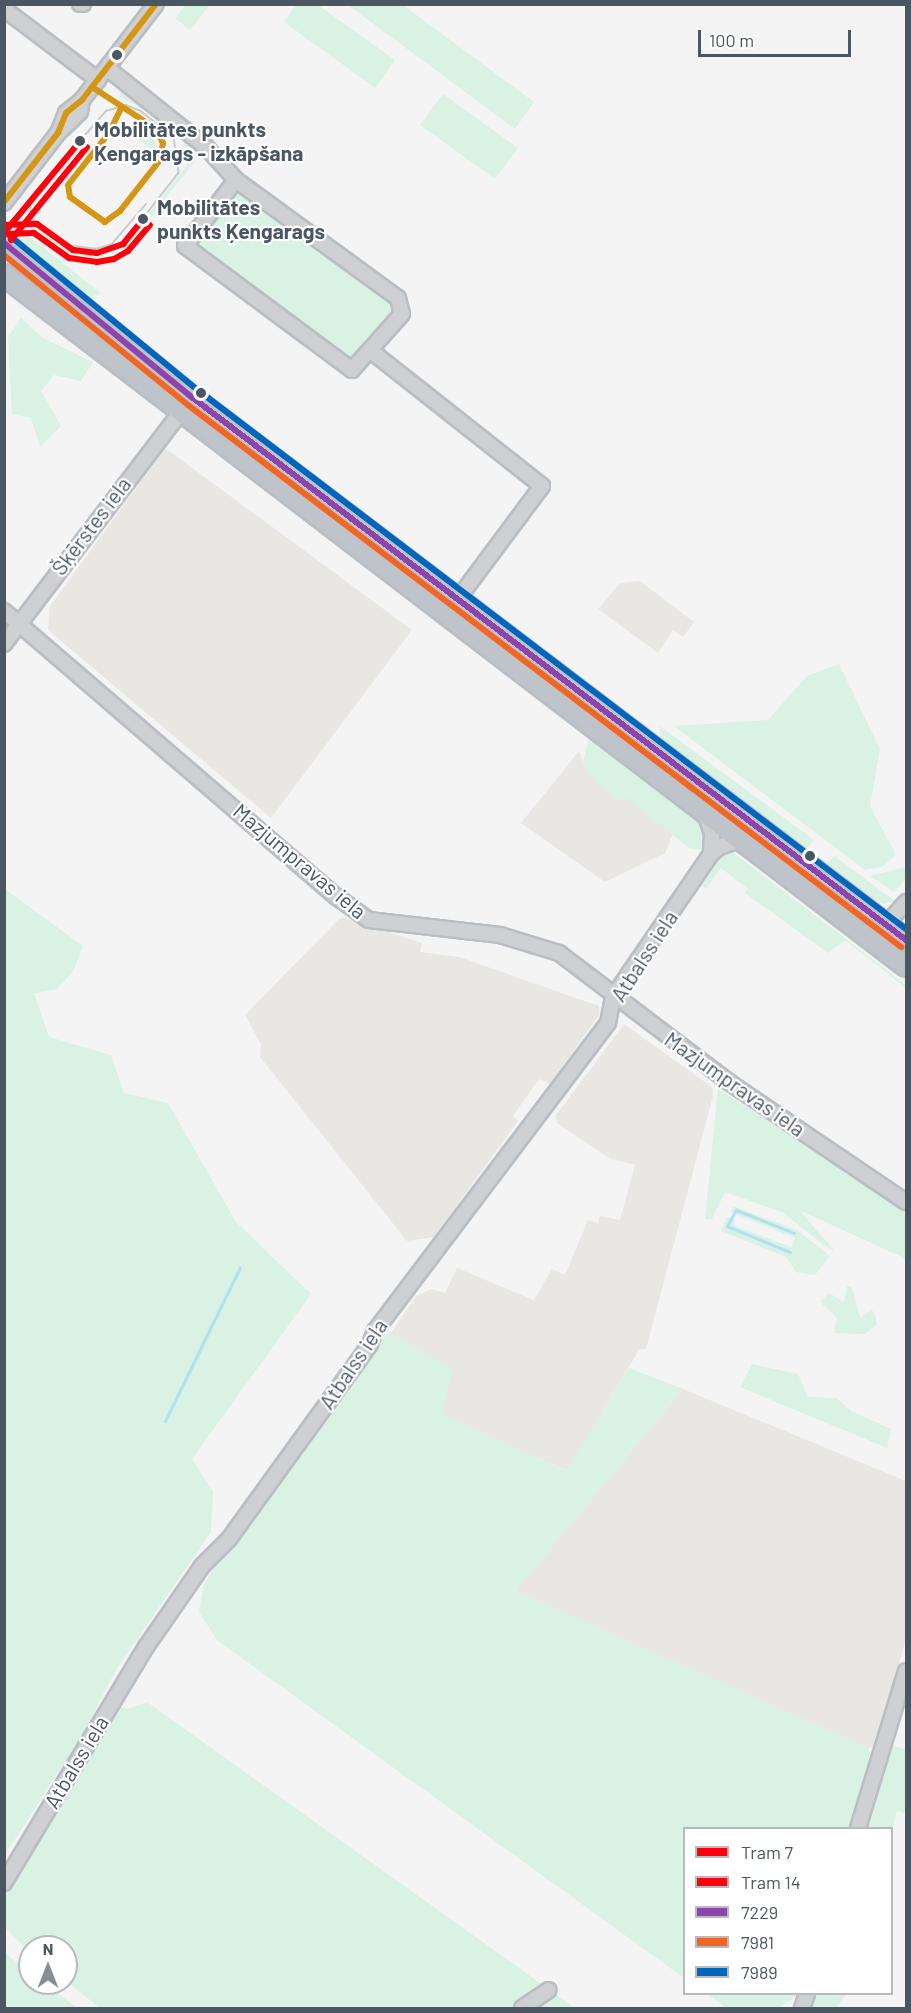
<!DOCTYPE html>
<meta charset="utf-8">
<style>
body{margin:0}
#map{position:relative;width:911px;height:2013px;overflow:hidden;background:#f4f4f4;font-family:Barlow,sans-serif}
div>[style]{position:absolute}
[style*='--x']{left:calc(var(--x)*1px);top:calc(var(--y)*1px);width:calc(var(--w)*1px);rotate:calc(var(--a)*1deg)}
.commercial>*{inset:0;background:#e8e7e3}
.green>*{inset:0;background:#d9f2e3}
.stream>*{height:3px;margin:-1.5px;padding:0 1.5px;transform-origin:1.5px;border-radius:1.5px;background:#aee2f0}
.roads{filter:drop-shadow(2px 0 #b9bec3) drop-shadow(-2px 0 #b9bec3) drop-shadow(0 2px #b9bec3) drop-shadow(0 -2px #b9bec3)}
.minor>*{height:14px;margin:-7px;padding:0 7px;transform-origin:7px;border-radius:7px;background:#ced0d2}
.highway>*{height:20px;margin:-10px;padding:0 10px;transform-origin:10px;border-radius:10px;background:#bec4c9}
.tram>*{height:1.5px;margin:-0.75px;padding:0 0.75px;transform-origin:0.75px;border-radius:0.75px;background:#c9cacc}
.bus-1>*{height:6px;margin:-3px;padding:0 3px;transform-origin:3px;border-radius:3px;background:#8e44ad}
.bus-2>*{height:6px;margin:-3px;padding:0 3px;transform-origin:3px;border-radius:3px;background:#f26522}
.bus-3>*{height:6px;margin:-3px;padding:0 3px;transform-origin:3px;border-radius:3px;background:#0065bd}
.bus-4>*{height:6px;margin:-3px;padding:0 3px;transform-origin:3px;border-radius:3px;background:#d49613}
.tram-1>*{height:6px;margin:-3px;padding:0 3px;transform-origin:3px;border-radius:3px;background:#ff000c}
.tram-2>*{height:6px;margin:-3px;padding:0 3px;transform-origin:3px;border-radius:3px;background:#ff000c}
.dots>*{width:16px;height:16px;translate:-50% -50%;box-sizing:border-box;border:3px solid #fff;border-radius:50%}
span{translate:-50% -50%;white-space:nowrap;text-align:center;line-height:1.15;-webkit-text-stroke:4.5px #fff;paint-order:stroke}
.stop-label{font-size:21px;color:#4a5661;font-weight:700}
.left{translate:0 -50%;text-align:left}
.street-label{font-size:21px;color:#4a5661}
.frame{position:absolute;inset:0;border:6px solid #4a5661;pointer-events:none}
.legend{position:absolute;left:683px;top:1827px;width:210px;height:168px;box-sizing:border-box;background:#fff;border:2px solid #b7bbc0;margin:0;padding:8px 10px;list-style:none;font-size:18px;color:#4a5661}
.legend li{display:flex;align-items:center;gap:12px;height:30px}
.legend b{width:30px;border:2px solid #b7bbc0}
.north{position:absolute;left:18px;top:1935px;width:60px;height:60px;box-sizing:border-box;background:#fff;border:2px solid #b7bbc0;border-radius:50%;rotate:0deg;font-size:16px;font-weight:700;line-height:24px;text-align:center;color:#4a5661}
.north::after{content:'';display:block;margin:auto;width:21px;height:27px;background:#868d94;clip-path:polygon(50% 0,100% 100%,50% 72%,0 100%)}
.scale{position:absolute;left:698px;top:30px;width:153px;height:27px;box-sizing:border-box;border:3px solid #4a5661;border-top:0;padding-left:8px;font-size:18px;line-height:21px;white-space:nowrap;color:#4a5661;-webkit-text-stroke:4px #fff;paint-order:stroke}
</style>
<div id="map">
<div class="commercial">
<i style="clip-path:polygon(165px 448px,412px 630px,271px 818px,48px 630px,50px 606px)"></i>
<i style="clip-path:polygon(640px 581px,694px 622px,683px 637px,673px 630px,658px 653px,598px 609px,620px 583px)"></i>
<i style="clip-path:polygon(579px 751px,583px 762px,620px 802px,626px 796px,673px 834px,665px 853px,605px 882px,521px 823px)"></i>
<i style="clip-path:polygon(341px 917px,422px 943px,420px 952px,459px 957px,599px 1006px,599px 1015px,550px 1084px,539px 1079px,513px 1116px,518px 1121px,434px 1237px,407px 1241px,260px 1057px,261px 1044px,245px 1015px)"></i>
<i style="clip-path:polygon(624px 1024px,712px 1087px,713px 1096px,646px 1349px,639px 1350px,567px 1471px,428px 1408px,387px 1339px,416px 1296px,431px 1289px,445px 1293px,457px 1268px,534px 1300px,552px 1269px,565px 1275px,588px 1220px,598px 1223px,600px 1216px,620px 1220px,635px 1165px,611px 1159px,557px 1123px,555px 1116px)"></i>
<i style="clip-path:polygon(683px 1389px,906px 1481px,906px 1639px,875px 1747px,868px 1748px,515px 1591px)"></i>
</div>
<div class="green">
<i style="clip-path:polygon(297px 4px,318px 5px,395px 60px,375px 88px,284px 22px)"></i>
<i style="clip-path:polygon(185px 5px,210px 5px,190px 30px,175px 18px,161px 37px)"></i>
<i style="clip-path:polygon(348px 5px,403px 5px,534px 102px,515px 129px)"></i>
<i style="clip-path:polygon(121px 87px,204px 149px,123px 253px,120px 250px,188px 164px,184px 143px,177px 134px,156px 116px,120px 97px)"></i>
<i style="clip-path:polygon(443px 94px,518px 148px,495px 179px,420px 125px)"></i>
<i style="clip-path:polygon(138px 127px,155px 139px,157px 153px,124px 129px)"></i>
<i style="clip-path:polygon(241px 191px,391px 303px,391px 311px,346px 362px,193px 247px,235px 193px)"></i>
<i style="clip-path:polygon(36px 226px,77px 254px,102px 255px,104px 258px,78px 262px,33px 229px)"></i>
<i style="clip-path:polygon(25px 233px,101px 293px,91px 297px,17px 242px)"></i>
<i style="clip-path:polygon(21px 318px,43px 338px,93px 362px,81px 381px,54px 375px,41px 391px,61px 426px,40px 447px,31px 418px,12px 414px,8px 337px)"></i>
<i style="clip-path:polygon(839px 664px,880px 749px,870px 806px,896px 855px,882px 867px,865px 870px,674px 726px,768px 720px,807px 676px)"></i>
<i style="clip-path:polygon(660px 726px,814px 840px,805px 850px,769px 828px,661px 742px)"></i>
<i style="clip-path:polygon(589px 738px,706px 828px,706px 850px,690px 849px,626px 797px,620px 802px,596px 781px,583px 762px)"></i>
<i style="clip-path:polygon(731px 851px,906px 985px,906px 988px,845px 940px,828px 953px,745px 893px,748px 889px,721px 868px,706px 889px,701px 885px,723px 852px)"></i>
<i style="clip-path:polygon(834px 856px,895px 901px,884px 904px,871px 900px,833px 874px,825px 866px)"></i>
<i style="clip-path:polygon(906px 867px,906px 879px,894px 892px,870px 876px)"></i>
<i style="clip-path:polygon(5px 889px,83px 946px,73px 971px,57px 989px,34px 993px,49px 1037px,111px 1055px,124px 1093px,168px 1103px,236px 1222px,311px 1294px,192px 1459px,213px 1491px,211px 1532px,117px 1668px,84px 1732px,5px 1855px)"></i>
<i style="clip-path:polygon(718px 1089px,906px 1208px,906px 1263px,902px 1257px,799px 1210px,834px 1250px,829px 1249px,782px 1212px,725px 1192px,712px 1219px,705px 1219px)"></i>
<i style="clip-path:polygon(733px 1206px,797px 1230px,830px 1256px,815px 1275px,796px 1272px,786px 1257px,721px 1231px,726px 1218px,732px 1217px,735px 1226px,791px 1247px,795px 1238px,731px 1212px)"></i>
<i style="clip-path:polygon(847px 1286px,852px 1288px,860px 1318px,872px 1310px,875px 1315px,877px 1324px,865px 1334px,834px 1333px,837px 1318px,820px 1302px,829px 1293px,844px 1302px)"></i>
<i style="clip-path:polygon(391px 1333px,452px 1368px,443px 1414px,566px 1471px,629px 1368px,683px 1389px,515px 1591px,868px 1748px,872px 1758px,852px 1828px,684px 1828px,684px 1978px,217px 1640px,199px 1612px,204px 1584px,229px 1546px,383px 1336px)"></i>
<i style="clip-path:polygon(752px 1364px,798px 1374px,808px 1397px,837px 1398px,851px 1411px,891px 1429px,887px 1448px,740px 1387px)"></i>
<i style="clip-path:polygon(147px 1702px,575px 2008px,100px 2008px,66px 1981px,66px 1947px,30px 1947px,30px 1953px,5px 1927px,5px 1897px,118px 1706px,128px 1709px)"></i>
<i style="clip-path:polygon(893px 1745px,906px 1750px,906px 1814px,897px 1811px,892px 1831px,867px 1828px)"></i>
<i style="clip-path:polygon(5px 1953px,30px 1973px,30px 1983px,44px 1983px,77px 2008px,5px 2008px)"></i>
<i style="clip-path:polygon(706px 1994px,800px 1994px,778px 2008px,727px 2008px)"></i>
<i style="clip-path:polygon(817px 1994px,847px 1994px,836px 2008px,812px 2008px)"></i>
</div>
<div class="stream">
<i style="--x:790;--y:1252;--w:68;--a:-157.6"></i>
<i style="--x:727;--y:1226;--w:18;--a:-61"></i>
<i style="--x:736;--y:1210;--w:62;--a:21.6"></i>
<i style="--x:165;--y:1421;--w:171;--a:-64"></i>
</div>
<div class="roads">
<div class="minor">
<i style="--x:80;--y:4;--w:3;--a:0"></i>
<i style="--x:4;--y:9;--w:118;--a:37.1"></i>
<i style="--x:107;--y:68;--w:127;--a:38.6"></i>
<i style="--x:206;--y:147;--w:45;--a:47.7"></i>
<i style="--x:236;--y:180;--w:200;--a:36.1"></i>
<i style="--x:398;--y:298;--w:16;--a:76"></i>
<i style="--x:402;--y:314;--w:75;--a:131.8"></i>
<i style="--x:352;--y:370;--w:208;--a:-143.4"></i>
<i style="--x:185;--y:246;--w:83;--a:-52.3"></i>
<i style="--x:58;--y:133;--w:22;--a:-68"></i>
<i style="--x:66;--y:113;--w:21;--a:-39"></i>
<i style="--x:82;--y:100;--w:121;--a:-52.4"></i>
<i style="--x:4;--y:203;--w:88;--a:-52.4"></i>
<i style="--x:58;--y:133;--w:30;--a:-44"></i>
<i style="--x:80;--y:112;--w:12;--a:-81"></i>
<i style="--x:371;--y:351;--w:218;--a:38.3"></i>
<i style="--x:542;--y:486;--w:142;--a:126.7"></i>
<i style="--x:4;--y:611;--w:439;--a:40.7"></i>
<i style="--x:337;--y:897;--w:39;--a:36"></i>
<i style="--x:369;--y:920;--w:132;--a:6.5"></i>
<i style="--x:500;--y:935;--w:62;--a:17"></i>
<i style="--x:559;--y:953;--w:215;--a:37.2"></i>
<i style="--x:730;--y:1083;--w:212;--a:34.1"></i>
<i style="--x:4;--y:644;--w:294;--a:-52.7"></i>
<i style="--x:705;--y:813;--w:21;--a:71"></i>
<i style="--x:712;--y:833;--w:21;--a:93"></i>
<i style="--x:880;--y:931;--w:39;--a:-48"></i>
<i style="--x:858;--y:1828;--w:164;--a:-73"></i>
<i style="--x:4;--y:1883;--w:275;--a:-59"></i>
<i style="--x:146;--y:1647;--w:98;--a:-55.3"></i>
<i style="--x:202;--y:1566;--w:38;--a:-45"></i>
<i style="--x:229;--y:1539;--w:241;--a:-54.1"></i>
<i style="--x:370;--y:1344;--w:14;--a:-69"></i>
<i style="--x:375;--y:1331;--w:386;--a:-52.9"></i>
<i style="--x:608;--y:1023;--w:26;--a:-79"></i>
<i style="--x:613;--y:997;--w:173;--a:-55.6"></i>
<i style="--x:711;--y:854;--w:11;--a:-41"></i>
<i style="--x:719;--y:847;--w:26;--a:-18"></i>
<i style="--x:522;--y:2008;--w:32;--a:-34"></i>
<i style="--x:802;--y:2008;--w:15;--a:-70"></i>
</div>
<div class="highway">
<i style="--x:4;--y:243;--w:244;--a:39.4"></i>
<i style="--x:193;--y:398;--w:896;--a:37.24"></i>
<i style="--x:4;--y:275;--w:1136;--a:37.45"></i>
</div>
</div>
<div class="tram">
<i style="--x:80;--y:141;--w:40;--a:-49"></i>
<i style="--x:106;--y:111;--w:21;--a:-17"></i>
<i style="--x:126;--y:105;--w:16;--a:22"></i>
<i style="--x:141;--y:111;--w:42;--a:38.2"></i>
<i style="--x:174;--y:137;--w:36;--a:82"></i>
<i style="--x:179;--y:173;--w:58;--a:128"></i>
<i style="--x:31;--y:204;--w:13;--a:90"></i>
<i style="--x:31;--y:217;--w:9;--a:49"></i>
<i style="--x:65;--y:245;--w:31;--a:7"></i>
<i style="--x:96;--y:249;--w:17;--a:-17"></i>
<i style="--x:112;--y:244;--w:52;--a:-49.6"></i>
</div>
<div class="bus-1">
<i style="--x:4;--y:243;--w:244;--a:39.4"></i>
<i style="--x:193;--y:398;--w:896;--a:37.24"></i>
</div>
<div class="bus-2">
<i style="--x:4;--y:255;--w:237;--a:39.2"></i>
<i style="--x:188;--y:405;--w:896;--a:37.24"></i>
</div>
<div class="bus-3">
<i style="--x:10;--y:236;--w:244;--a:39.4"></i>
<i style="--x:199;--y:391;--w:888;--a:37.27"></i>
</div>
<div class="bus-4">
<i style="--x:92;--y:87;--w:75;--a:33.1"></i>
<i style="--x:155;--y:128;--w:17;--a:62"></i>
<i style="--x:163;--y:143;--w:17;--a:100"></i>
<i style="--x:160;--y:160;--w:65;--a:128.1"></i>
<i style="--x:120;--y:211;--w:19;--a:144"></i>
<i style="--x:105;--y:222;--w:43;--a:-144.5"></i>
<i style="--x:70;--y:197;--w:12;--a:-99"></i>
<i style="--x:68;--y:185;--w:66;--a:-51.7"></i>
<i style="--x:109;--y:133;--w:28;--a:-64"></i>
<i style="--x:4;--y:202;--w:88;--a:-52"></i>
<i style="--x:58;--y:133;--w:22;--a:-68"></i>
<i style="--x:66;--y:113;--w:21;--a:-39"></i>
<i style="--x:82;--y:100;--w:121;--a:-52.4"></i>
</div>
<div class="tram-1">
<i style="--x:4;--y:225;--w:33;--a:-2"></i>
<i style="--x:37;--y:224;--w:44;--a:35.8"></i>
<i style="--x:73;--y:250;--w:24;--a:7"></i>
<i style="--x:97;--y:253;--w:28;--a:-19"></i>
<i style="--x:123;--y:244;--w:32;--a:-51"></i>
<i style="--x:4;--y:233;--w:119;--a:-50.4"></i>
</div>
<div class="tram-2">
<i style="--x:4;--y:234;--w:30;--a:-2"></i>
<i style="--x:34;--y:233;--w:43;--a:35.5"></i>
<i style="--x:69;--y:258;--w:28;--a:8"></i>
<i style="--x:97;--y:262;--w:17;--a:-10"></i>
<i style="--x:114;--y:259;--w:16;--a:-30"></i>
<i style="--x:128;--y:251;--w:34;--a:-50"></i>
<i style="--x:11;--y:240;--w:120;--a:-50.7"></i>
</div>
<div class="dots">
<i style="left:117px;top:55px;background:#4a5661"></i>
<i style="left:80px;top:141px;background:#4a5661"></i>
<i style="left:143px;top:219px;background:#4a5661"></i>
<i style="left:201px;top:393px;background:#4a5661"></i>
<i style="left:810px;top:856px;background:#4a5661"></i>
</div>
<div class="stop-label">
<span class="left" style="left:94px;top:141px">Mobilitātes punkts<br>Ķengarags - izkāpšana</span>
<span class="left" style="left:157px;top:219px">Mobilitātes<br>punkts Ķengarags</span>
</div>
<div class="street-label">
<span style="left:91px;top:526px;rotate:-53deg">Šķērstes iela</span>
<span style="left:300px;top:861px;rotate:40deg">Mazjumpravas iela</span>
<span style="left:644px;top:956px;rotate:-57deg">Atbalss iela</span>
<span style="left:735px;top:1084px;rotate:35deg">Mazjumpravas iela</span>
<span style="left:353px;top:1364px;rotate:-56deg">Atbalss iela</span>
<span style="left:76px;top:1762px;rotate:-59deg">Atbalss iela</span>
</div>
<div class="frame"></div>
<ul class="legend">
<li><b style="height:8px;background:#ff000c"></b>Tram 7</li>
<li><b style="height:8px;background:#ff000c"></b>Tram 14</li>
<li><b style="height:8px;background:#8e44ad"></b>7229</li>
<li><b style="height:8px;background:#f26522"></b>7981</li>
<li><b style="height:8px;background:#0065bd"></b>7989</li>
</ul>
<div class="north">N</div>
<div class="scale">100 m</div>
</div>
